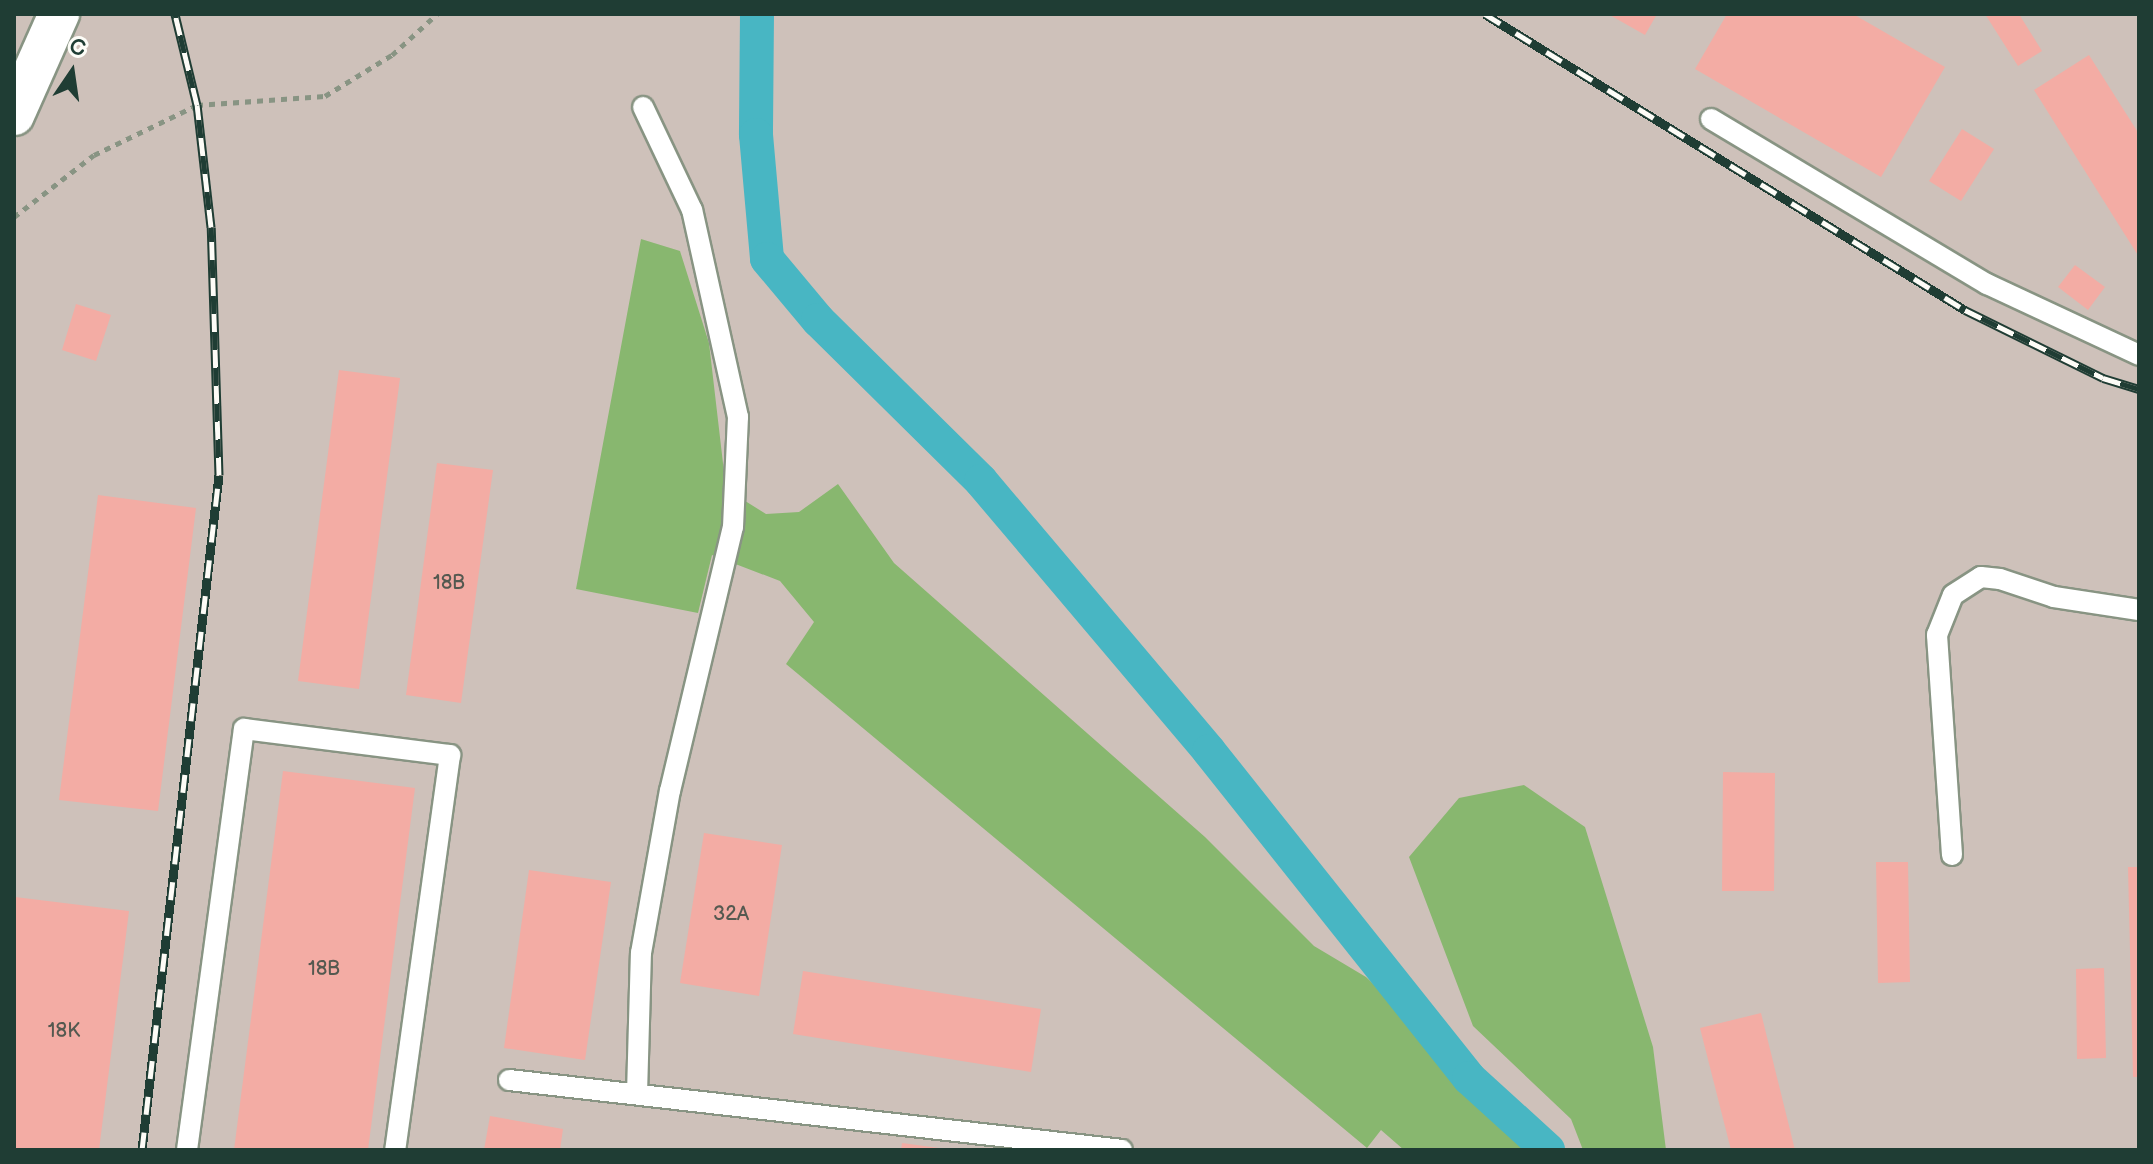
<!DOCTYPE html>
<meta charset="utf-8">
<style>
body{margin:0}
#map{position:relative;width:2153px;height:1164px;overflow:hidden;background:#f0ead2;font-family:"Balsamiq Sans",sans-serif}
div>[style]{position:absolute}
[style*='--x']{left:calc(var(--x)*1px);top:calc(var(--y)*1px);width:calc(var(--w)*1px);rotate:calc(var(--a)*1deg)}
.industrial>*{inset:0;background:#cec1ba}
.forest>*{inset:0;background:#88b76f}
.canal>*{height:34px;margin:-17px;padding:0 17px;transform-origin:17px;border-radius:17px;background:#48b6c3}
.building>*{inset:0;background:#f3aca4}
.path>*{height:5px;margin-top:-2.5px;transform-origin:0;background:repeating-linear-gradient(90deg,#889483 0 6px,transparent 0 12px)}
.roads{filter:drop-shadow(2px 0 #889483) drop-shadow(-2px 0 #889483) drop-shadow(0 2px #889483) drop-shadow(0 -2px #889483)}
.service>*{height:20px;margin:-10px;padding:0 10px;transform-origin:10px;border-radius:10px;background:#fff}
.minor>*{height:40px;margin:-20px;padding:0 20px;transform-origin:20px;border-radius:20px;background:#fff}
.rail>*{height:9px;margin-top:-4.5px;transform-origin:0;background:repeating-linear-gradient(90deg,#fdfcf7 0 18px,#1f3d34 0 36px);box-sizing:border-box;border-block:2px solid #1f3d34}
span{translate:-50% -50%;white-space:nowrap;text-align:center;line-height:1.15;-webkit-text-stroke:8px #fdfcf7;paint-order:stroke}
.number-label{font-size:20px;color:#545950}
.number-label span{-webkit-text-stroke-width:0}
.frame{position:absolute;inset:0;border:16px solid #1f3d34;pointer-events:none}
.north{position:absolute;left:32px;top:32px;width:80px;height:80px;-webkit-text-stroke:6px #fdfcf7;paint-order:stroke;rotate:13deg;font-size:22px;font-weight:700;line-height:32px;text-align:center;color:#1f3d34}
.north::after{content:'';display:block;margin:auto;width:28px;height:36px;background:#1f3d34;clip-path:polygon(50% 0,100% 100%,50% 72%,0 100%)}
</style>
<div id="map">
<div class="industrial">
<i style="clip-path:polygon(14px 14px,2139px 14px,2139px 1150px,14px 1150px)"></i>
</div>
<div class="forest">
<i style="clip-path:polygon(641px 239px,680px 251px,709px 343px,726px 489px,766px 514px,799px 512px,838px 484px,894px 563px,1205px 837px,1314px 946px,1366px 977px,1548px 1150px,1404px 1150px,1381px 1130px,1367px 1148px,786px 664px,814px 622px,780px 581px,712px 555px,698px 613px,576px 589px)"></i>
<i style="clip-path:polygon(1524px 785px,1585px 827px,1653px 1047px,1666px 1150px,1583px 1150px,1571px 1119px,1473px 1026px,1409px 857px,1459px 798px)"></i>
</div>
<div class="canal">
<i style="--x:757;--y:14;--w:121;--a:90.5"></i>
<i style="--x:756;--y:135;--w:124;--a:84.9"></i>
<i style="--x:767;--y:259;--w:80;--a:50.1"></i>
<i style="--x:818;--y:320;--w:229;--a:44.6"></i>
<i style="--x:981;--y:481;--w:353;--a:49.8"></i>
<i style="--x:1209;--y:751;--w:418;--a:51.5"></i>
<i style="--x:1469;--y:1078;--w:107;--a:42.3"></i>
</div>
<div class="building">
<i style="clip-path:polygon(1608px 14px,1657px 14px,1645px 35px)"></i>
<i style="clip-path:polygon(1727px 14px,1853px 14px,1945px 67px,1881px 177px,1695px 69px)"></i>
<i style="clip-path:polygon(1985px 14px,2019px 14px,2042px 51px,2018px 66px)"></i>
<i style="clip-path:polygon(2089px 55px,2139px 134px,2139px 257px,2034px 90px)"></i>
<i style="clip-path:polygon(1962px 129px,1994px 149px,1961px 201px,1929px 181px)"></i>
<i style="clip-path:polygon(2075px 265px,2105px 287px,2088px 310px,2058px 287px)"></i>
<i style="clip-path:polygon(76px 304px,111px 315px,96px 361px,62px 350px)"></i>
<i style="clip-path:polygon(339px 370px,400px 378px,359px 689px,298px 681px)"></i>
<i style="clip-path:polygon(437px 463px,493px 470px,461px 703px,406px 695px)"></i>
<i style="clip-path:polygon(98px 495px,196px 508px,158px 811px,59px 800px)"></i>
<i style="clip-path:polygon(283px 771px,415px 788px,368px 1150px,234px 1150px)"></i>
<i style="clip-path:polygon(1723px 772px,1775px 773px,1774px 891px,1722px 891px)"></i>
<i style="clip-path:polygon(704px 833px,782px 845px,759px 996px,680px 983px)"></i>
<i style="clip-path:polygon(1876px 862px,1908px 862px,1910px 982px,1878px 983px)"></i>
<i style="clip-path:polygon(2128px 867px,2139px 867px,2139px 1077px,2133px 1077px)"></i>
<i style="clip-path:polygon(529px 870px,611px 882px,585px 1060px,504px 1048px)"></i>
<i style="clip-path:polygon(15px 897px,129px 911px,99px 1150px,14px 1150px)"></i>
<i style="clip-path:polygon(2104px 968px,2106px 1058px,2077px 1059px,2076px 969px)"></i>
<i style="clip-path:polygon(803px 971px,1041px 1009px,1031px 1072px,793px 1034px)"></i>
<i style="clip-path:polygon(1761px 1013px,1795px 1150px,1731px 1150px,1700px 1028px)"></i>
<i style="clip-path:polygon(490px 1116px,563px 1129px,560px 1150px,484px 1150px)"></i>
<i style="clip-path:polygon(902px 1143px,939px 1148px,939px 1150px,901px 1150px)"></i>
</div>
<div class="path">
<i style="--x:14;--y:217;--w:101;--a:-37.8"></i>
<i style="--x:94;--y:155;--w:114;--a:-25.9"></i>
<i style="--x:197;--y:105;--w:128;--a:-4"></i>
<i style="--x:325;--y:96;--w:79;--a:-31.5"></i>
<i style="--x:392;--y:55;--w:61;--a:-42.3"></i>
</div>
<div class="roads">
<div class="service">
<i style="--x:1711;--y:119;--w:322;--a:30.9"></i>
<i style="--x:1987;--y:284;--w:168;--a:25"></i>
<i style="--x:1952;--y:855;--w:221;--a:-93.9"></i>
<i style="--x:1937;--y:635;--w:43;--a:-68.2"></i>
<i style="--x:1953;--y:595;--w:33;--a:-33"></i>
<i style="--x:1981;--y:577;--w:19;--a:6"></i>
<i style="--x:2000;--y:579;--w:57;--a:18.4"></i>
<i style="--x:2054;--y:597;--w:86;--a:8.7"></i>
<i style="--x:509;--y:1080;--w:617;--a:6.51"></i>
<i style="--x:637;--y:1094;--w:141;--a:-88.4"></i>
<i style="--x:641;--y:953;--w:165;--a:-79.9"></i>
<i style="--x:670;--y:791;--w:271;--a:-76.6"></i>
<i style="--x:733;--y:527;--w:110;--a:-87.4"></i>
<i style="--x:738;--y:417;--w:212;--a:-102.5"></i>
<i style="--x:692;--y:210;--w:114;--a:-115.4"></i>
<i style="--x:187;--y:1150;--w:425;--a:-82.3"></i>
<i style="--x:244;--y:729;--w:208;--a:7.2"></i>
<i style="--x:450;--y:755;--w:399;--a:97.9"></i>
</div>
<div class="minor">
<i style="--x:14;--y:115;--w:111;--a:-66"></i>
</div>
</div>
<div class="rail">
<i style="--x:1485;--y:14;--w:564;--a:31.66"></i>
<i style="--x:1965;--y:310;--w:154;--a:26.2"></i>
<i style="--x:2103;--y:378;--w:38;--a:17"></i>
<i style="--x:142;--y:1150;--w:679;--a:-83.49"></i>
<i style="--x:219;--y:475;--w:248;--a:-91.8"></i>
<i style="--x:211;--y:227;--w:123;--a:-96.5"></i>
<i style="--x:197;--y:105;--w:94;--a:-103.6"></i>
</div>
<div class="number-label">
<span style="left:449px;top:583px">18В</span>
<span style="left:731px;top:914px">32А</span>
<span style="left:324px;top:969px">18В</span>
<span style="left:64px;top:1031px">18К</span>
</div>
<div class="frame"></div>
<div class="north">С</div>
</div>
